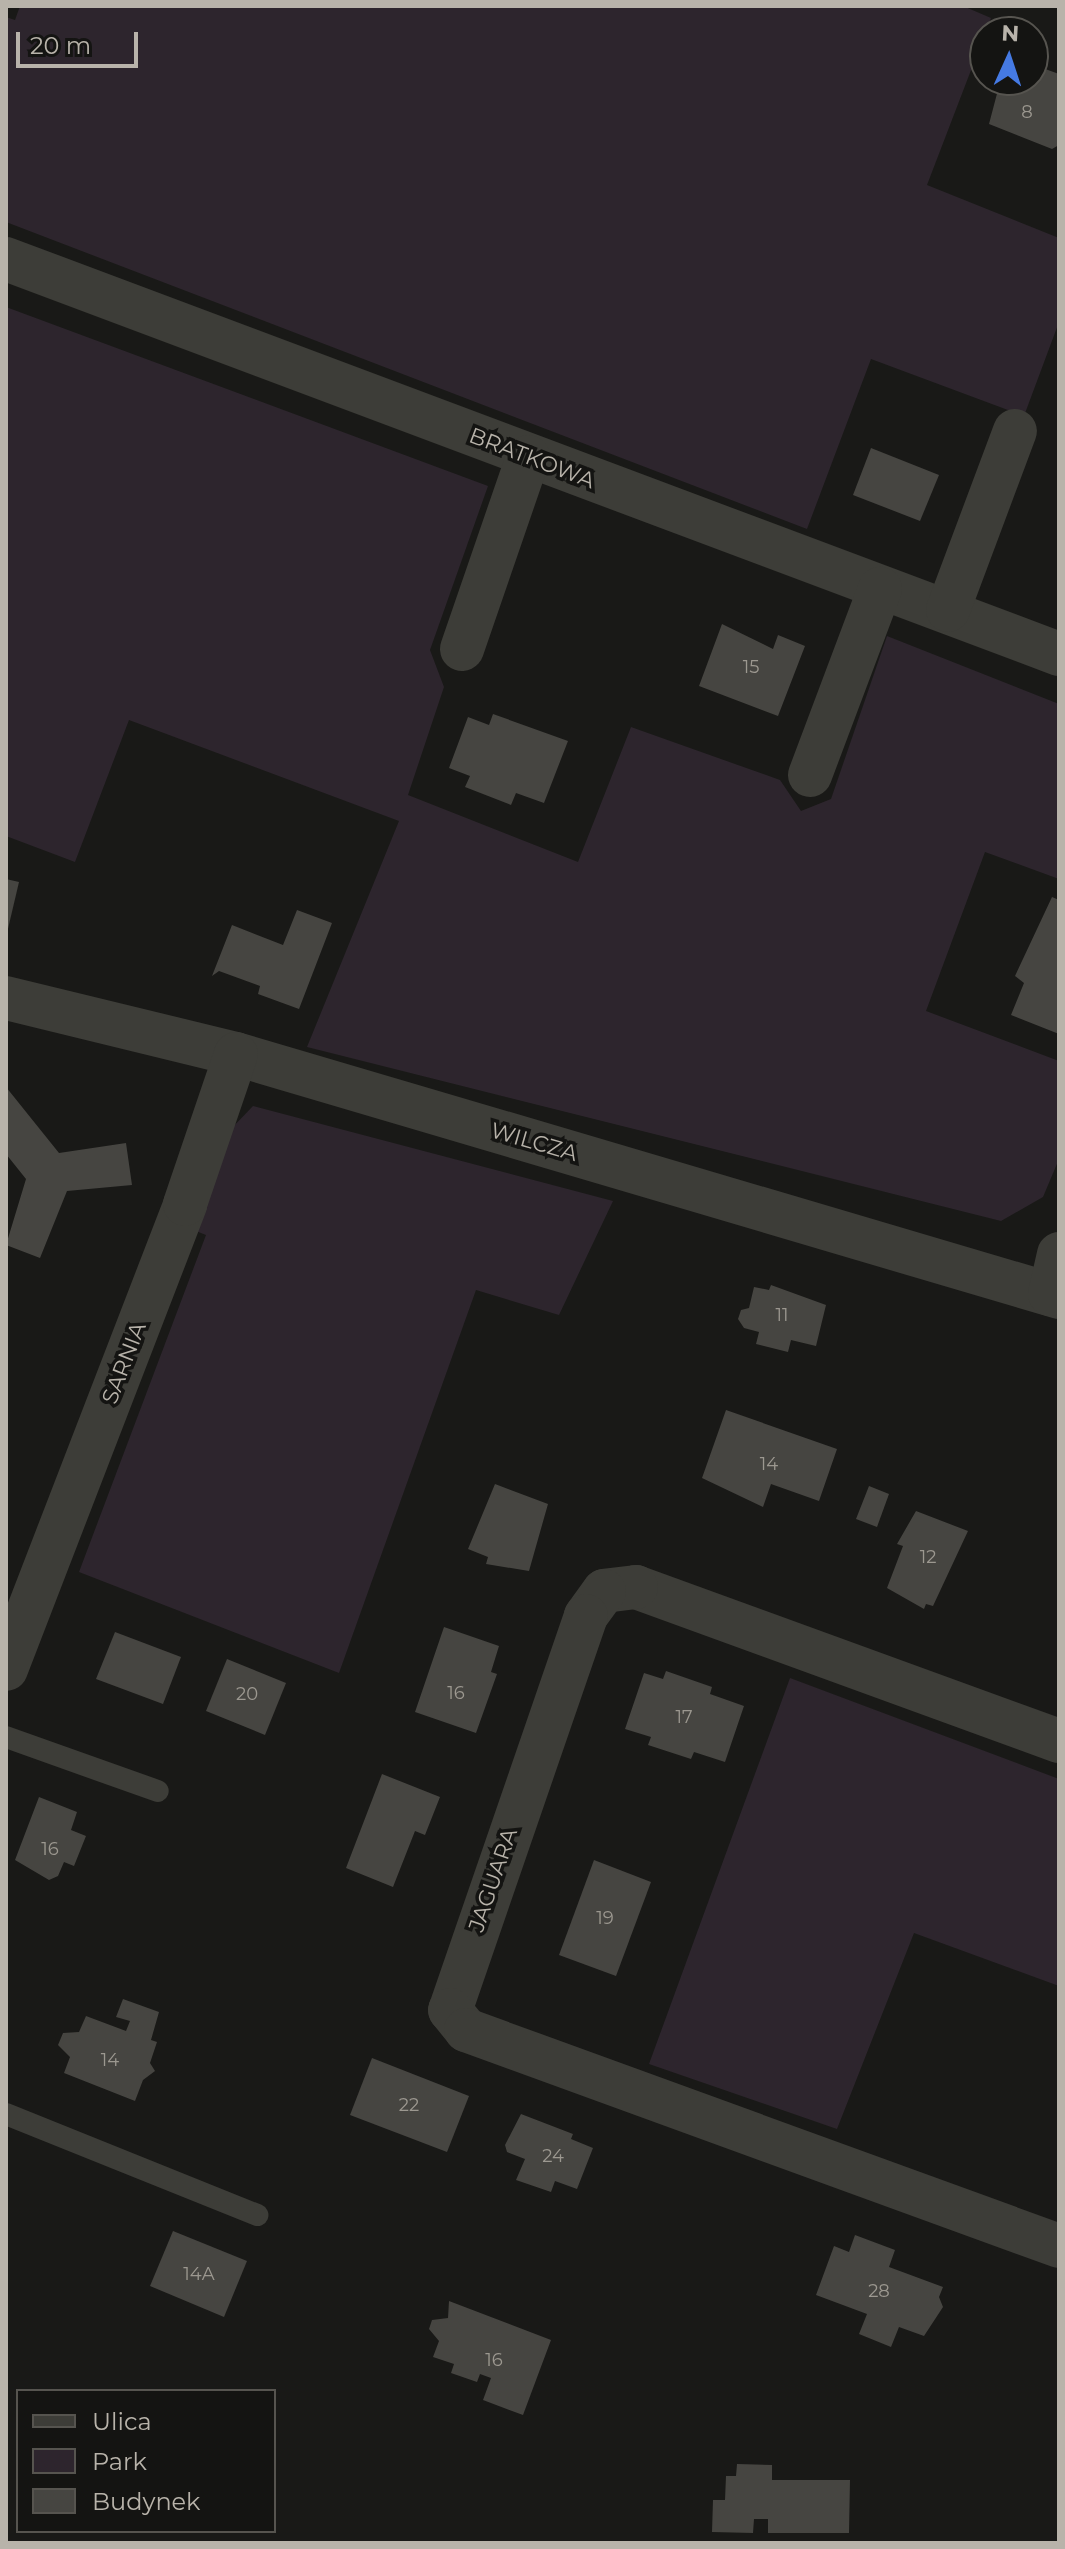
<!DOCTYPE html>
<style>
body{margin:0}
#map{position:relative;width:1065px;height:2549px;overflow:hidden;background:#191917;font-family:Montserrat,sans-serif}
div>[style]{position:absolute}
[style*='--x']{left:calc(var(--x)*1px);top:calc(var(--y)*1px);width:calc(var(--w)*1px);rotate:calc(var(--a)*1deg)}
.green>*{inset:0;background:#2d252d}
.building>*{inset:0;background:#464541}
.service>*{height:22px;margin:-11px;padding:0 11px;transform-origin:11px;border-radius:11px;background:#3d3d38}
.minor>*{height:44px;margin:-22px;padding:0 22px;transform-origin:22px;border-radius:22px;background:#3d3d38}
span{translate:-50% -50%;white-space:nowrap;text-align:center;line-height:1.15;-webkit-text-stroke:7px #141412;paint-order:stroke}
.number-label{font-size:18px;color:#9c9890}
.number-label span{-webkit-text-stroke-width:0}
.street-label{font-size:22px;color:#b8b3aa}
.frame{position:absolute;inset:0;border:8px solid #b8b3aa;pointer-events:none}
.legend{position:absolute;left:16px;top:2389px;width:260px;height:144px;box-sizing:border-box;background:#141412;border:2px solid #56544f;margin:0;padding:10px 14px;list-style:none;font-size:24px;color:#b8b3aa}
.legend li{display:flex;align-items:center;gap:16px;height:40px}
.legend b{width:40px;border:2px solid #56544f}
.north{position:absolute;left:969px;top:16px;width:80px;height:80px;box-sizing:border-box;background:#141412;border:2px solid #56544f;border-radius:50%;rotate:3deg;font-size:22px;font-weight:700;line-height:32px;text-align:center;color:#b8b3aa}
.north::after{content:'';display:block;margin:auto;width:28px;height:36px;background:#457ae3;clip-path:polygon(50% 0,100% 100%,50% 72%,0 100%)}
.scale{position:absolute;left:16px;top:32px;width:122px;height:36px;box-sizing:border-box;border:4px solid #b8b3aa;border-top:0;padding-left:10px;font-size:24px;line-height:28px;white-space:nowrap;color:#b8b3aa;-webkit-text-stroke:6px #141412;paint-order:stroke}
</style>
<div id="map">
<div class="green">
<i style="clip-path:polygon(20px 6px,963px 6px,991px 18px,927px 185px,1059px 238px,1059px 322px,1024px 416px,871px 359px,807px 529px,6px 222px,6px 17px,15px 20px)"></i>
<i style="clip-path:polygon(6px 307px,488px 486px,430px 650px,444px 687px,408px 795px,578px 862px,631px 727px,780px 780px,801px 811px,831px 799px,887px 636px,1059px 704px,1059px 879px,985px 852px,926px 1011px,1059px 1061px,1059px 1159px,1043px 1197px,1001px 1221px,307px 1047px,399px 821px,129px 720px,75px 862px,6px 836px)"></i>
<i style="clip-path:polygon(253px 1106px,613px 1201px,559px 1315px,476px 1290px,339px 1673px,79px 1572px,206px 1235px,191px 1229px,230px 1130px)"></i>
<i style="clip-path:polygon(790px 1678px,1059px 1779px,1059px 1986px,914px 1933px,837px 2129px,649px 2064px)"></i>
</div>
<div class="building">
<i style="clip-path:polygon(1037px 66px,1059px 74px,1059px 145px,1052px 149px,989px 124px,999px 86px,1007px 80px,1033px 80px)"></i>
<i style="clip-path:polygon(871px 448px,939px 475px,920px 521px,853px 495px)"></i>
<i style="clip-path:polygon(722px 624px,773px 649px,778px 635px,805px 646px,778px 716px,699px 686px)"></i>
<i style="clip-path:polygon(493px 714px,568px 741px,544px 803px,516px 793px,511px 805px,465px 787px,470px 776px,449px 768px,468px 717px,489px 725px)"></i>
<i style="clip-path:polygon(6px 879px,19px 882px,7px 933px,6px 933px)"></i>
<i style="clip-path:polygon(1052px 897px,1059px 900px,1059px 1034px,1011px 1015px,1024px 983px,1015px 976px)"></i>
<i style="clip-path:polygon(297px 910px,332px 923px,299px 1009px,258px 994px,260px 986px,219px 971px,212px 976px,232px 925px,283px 945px)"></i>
<i style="clip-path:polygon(6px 1087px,59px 1153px,126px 1143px,132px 1185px,67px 1191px,40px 1258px,6px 1245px,26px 1179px,6px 1154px)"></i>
<i style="clip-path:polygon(771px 1285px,826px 1305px,816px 1346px,791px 1340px,788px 1352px,756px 1344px,759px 1332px,744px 1328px,738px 1319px,741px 1310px,749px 1308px,754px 1287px,769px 1290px)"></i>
<i style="clip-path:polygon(726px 1410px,837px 1449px,819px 1501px,771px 1484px,763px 1507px,702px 1478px)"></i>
<i style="clip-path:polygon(495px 1484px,548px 1504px,529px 1571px,486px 1564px,488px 1557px,468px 1549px)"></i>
<i style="clip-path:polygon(869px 1486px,889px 1494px,877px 1527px,856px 1519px)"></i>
<i style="clip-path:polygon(916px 1511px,968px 1531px,933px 1606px,926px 1604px,924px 1609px,887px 1588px,903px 1546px,897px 1544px)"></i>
<i style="clip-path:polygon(444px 1627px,499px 1646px,491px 1672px,497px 1674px,476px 1733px,415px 1712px)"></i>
<i style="clip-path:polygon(115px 1632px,181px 1657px,163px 1704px,96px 1679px)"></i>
<i style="clip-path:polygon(227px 1659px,286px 1683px,265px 1735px,206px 1711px)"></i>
<i style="clip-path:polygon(666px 1671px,712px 1687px,710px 1694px,744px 1706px,725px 1762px,694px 1752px,691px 1759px,648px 1745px,651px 1737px,625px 1729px,644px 1673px,663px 1679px)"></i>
<i style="clip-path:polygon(382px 1774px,440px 1797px,425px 1835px,415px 1831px,393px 1887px,346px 1868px)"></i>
<i style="clip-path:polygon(39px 1797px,77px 1812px,71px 1830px,86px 1836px,74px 1866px,64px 1862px,58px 1876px,49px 1880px,15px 1860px)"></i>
<i style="clip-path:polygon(594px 1860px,651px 1882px,616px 1976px,559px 1955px)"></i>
<i style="clip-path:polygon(123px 1999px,159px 2012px,151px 2040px,157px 2042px,150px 2063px,155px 2071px,143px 2080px,135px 2101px,64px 2073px,70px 2057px,58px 2045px,63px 2033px,79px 2032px,86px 2016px,126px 2031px,130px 2021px,116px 2017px)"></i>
<i style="clip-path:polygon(372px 2058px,469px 2096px,447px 2152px,350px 2115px)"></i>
<i style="clip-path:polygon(521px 2114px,573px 2134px,571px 2139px,593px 2148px,577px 2189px,555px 2181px,551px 2192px,516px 2180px,525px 2159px,507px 2152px,505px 2145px)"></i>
<i style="clip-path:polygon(173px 2231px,247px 2261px,224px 2317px,150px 2286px)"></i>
<i style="clip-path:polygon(855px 2235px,895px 2250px,889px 2267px,943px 2287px,939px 2297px,943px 2307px,924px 2336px,899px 2327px,891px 2347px,859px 2334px,867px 2314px,816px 2295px,834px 2246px,849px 2252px)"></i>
<i style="clip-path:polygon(449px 2301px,551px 2340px,523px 2415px,483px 2400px,491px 2378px,480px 2374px,477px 2382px,451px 2373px,454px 2364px,433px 2357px,439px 2341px,429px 2329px,432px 2320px,448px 2318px)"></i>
<i style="clip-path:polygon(737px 2464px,772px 2465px,772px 2480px,850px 2480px,849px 2533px,768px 2533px,768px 2519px,754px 2519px,753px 2533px,712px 2532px,713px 2500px,725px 2500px,726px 2476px,736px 2476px)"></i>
</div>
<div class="service">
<i style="--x:6;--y:1737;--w:161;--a:19.6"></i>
<i style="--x:6;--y:2114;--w:271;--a:21.9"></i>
</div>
<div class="minor">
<i style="--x:6;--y:259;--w:1125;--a:20.56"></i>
<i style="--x:948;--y:610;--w:191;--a:-69.5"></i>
<i style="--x:462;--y:649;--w:203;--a:-71"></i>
<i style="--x:810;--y:775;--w:199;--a:-69.4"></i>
<i style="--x:6;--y:998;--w:237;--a:13.7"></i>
<i style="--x:236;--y:1054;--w:858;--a:16.45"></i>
<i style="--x:1050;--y:1294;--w:41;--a:-77.3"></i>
<i style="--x:6;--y:1669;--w:498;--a:-68.9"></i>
<i style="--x:185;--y:1204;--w:158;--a:-71.2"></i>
<i style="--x:1059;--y:1741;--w:450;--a:-160"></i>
<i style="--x:636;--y:1587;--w:32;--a:173"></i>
<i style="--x:604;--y:1591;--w:31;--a:126"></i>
<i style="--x:586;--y:1616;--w:417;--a:109"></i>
<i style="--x:450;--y:2010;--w:26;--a:51"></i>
<i style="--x:466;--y:2030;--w:631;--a:20.01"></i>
</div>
<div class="number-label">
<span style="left:1027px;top:112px">8</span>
<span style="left:751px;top:667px">15</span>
<span style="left:782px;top:1315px">11</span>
<span style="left:769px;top:1464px">14</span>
<span style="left:928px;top:1557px">12</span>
<span style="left:456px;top:1693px">16</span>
<span style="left:247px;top:1694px">20</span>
<span style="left:684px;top:1717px">17</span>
<span style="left:50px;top:1849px">16</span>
<span style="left:605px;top:1918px">19</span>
<span style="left:110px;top:2060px">14</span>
<span style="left:409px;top:2105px">22</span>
<span style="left:553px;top:2156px">24</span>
<span style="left:199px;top:2274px">14A</span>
<span style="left:879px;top:2291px">28</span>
<span style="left:494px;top:2360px">16</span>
</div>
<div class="street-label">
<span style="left:532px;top:458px;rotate:21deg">BRATKOWA</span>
<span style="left:534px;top:1142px;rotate:16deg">WILCZA</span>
<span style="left:124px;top:1363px;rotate:-69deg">SARNIA</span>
<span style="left:493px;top:1880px;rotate:-71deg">JAGUARA</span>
</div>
<div class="frame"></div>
<ul class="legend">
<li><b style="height:10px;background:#3d3d38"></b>Ulica</li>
<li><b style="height:22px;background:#2d252d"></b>Park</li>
<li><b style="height:22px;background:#464541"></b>Budynek</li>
</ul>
<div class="north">N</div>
<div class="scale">20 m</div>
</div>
